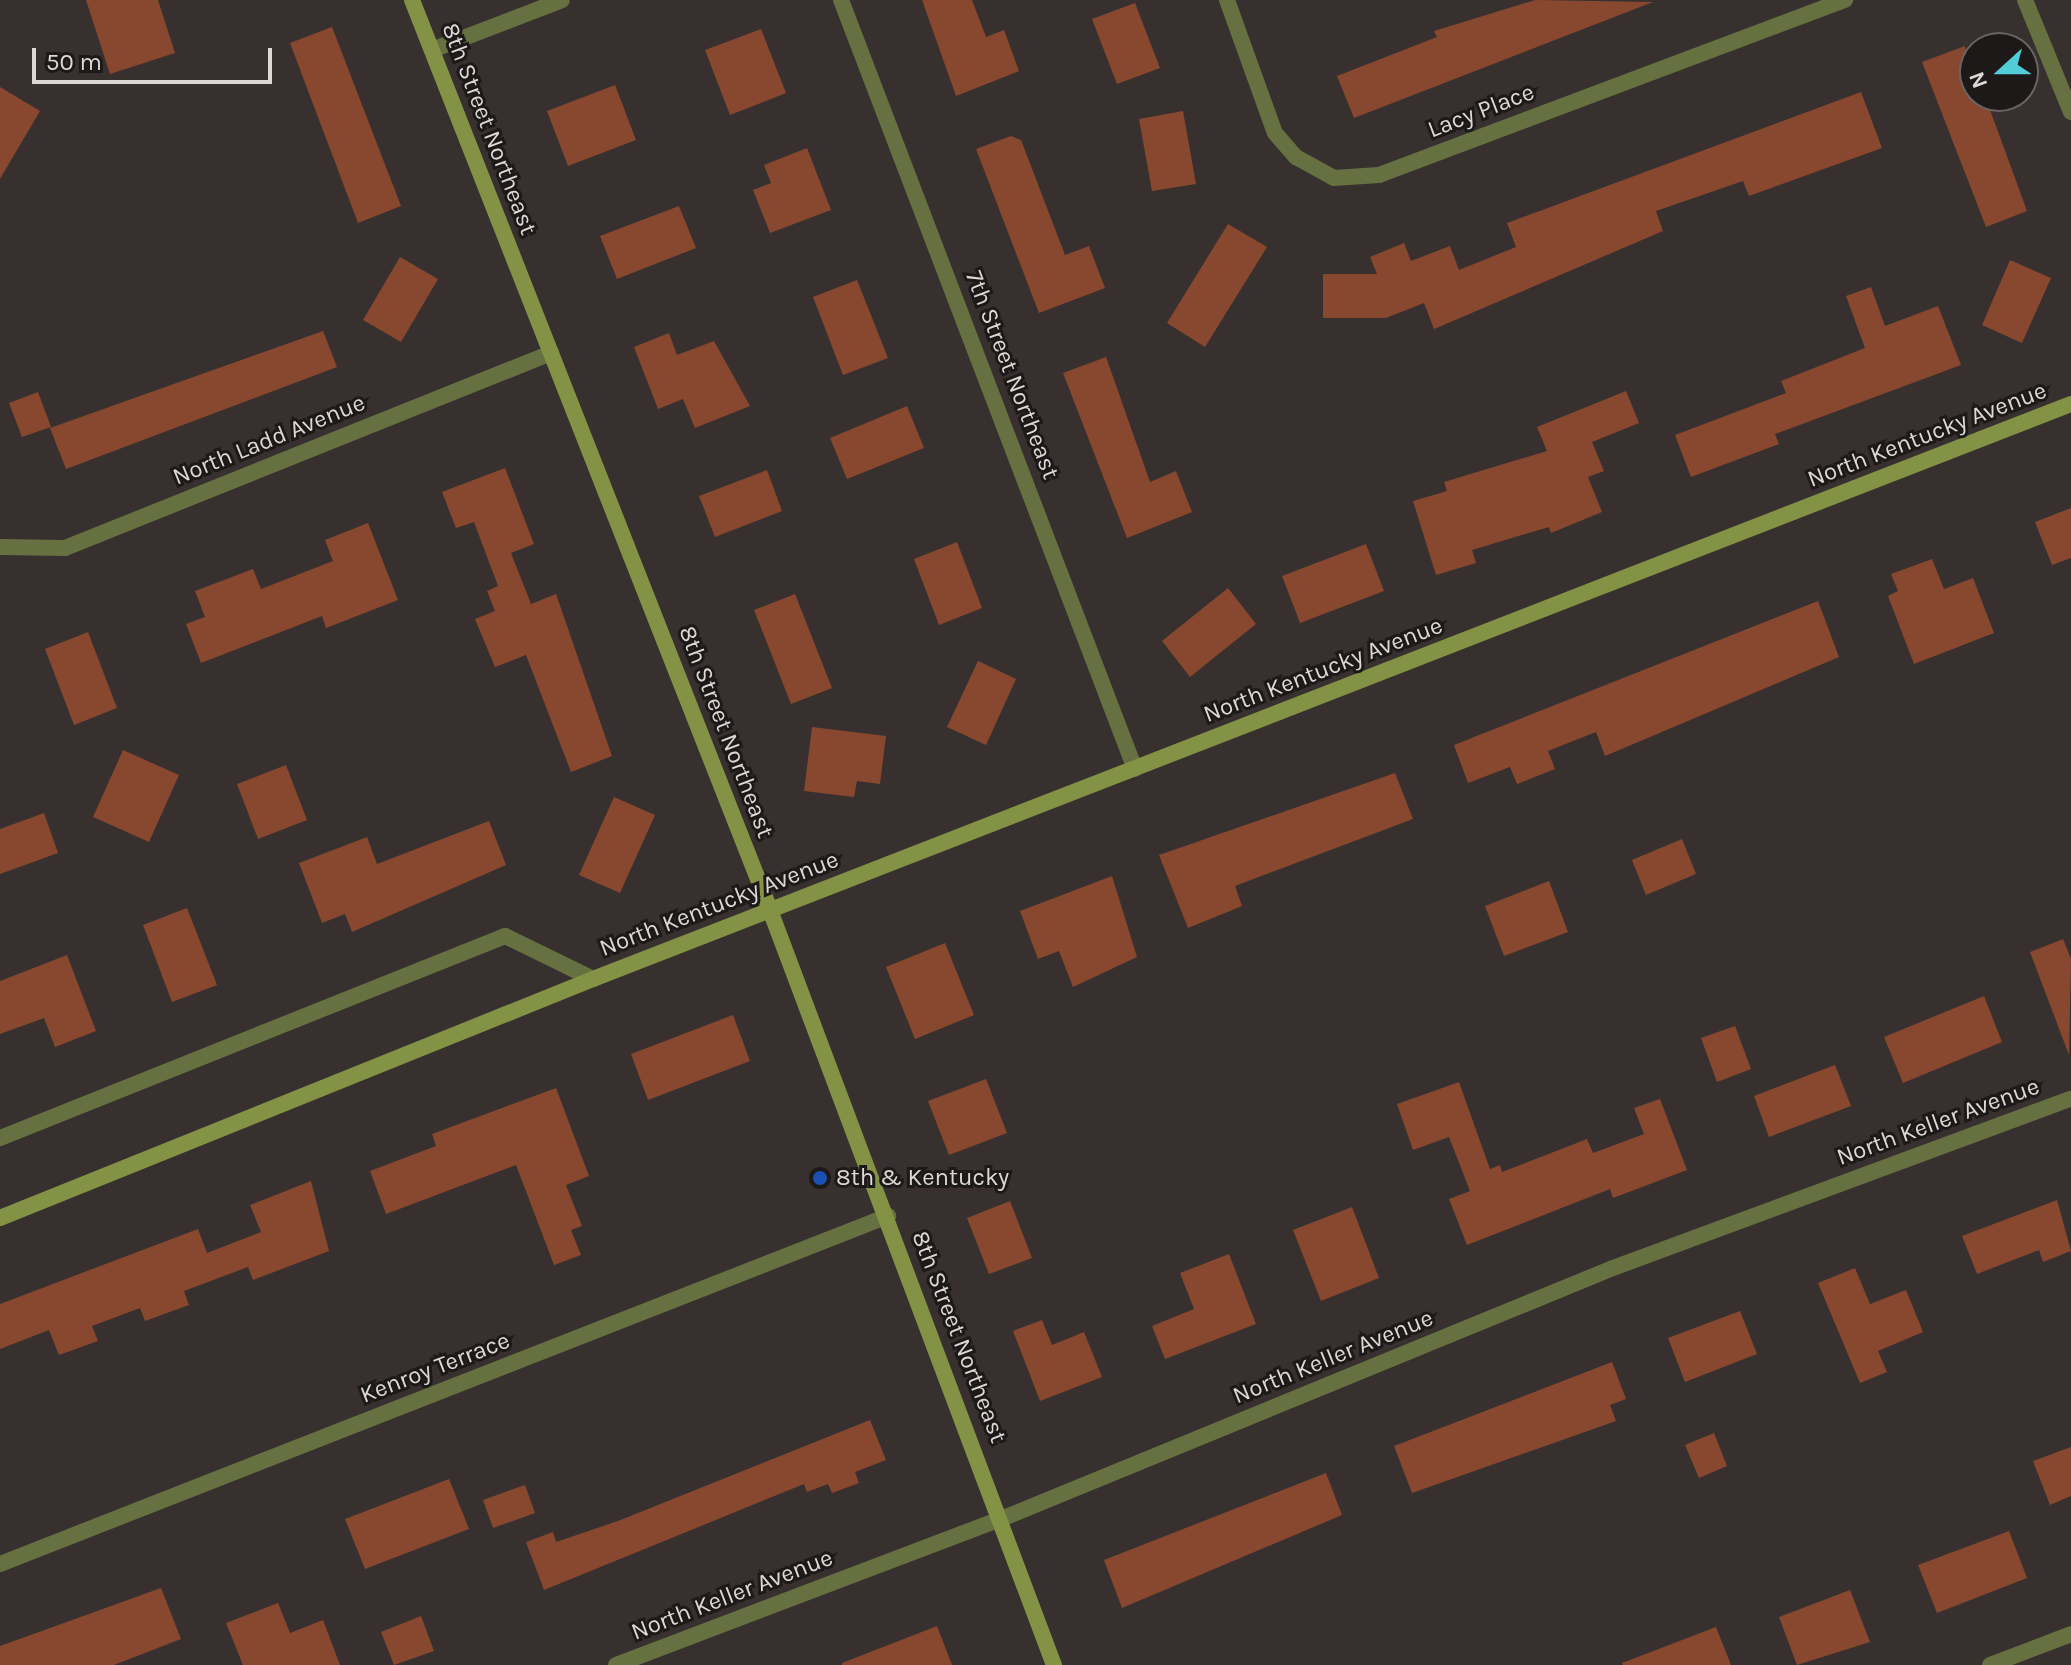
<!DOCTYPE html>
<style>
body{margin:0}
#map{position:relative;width:2071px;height:1665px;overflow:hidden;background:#37302e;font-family:Karla,sans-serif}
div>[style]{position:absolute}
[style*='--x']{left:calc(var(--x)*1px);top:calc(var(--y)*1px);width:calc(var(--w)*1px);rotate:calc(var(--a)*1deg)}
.building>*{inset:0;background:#88482f}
.street>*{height:16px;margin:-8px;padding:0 8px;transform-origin:8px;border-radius:8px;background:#667041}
.secondary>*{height:16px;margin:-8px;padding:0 8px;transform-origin:8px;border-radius:8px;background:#839244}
.dots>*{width:22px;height:22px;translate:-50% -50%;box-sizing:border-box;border:4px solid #1c1918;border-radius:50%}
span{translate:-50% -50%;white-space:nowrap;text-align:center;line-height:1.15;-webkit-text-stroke:6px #1c1918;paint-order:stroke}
.street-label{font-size:24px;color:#ddd8d7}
.poi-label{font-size:24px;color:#ddd8d7}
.left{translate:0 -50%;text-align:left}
.north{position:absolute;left:1959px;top:32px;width:80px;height:80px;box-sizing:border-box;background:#1c1918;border:2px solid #696564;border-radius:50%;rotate:249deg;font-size:22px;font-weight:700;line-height:32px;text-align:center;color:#ddd8d7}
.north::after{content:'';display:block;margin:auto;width:28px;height:36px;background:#52ccd6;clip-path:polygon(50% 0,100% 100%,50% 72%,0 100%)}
.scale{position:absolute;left:32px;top:48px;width:240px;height:36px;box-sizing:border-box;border:4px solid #ddd8d7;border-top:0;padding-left:10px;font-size:24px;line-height:28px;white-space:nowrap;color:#ddd8d7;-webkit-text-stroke:6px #1c1918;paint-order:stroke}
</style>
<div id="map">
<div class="building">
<i style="clip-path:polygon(86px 0,158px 0,175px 53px,110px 74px)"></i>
<i style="clip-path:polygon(922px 0,972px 0,986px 37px,1004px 30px,1019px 71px,956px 96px)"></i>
<i style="clip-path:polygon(1535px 0,1653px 2px,1354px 118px,1337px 76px,1437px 37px,1434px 31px)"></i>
<i style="clip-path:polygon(1135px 3px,1160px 68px,1117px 84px,1092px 19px)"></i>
<i style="clip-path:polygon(332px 27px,401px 206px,358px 223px,290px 43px)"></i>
<i style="clip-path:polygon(761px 29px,786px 93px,730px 115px,705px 50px)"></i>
<i style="clip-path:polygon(1965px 46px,1975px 96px,1985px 96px,2027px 211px,1986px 227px,1922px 62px)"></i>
<i style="clip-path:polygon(615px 85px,636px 140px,568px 166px,547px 111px)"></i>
<i style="clip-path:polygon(0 87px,40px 111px,0 179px)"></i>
<i style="clip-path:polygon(1861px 92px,1882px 148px,1749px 196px,1743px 181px,1656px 211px,1663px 231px,1434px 329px,1424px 303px,1386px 318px,1323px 318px,1323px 274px,1377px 274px,1370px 257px,1404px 243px,1411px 261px,1450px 246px,1459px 270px,1516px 247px,1507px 223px)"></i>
<i style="clip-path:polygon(1183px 111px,1196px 184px,1152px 191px,1139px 119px)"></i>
<i style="clip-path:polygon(1011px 136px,1021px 140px,1065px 255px,1089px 246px,1105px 288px,1039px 313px,976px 149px)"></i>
<i style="clip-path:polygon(807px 148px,831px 210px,770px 233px,753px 190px,771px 183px,764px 165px)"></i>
<i style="clip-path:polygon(679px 206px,696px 248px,617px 279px,600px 236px)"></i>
<i style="clip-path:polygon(1228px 224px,1267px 247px,1205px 347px,1167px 323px)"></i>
<i style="clip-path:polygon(400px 257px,438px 279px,401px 342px,363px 320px)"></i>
<i style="clip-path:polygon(2010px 260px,2051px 278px,2022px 343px,1982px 325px)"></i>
<i style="clip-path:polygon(857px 280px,888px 358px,843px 375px,813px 297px)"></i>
<i style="clip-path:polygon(1871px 287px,1885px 326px,1938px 306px,1961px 365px,1775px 434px,1779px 444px,1691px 477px,1675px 435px,1786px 393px,1781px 381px,1865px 348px,1846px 296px)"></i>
<i style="clip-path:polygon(323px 331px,337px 367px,66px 469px,50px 428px)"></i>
<i style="clip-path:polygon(669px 333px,677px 355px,714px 341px,750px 406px,695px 428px,683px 399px,658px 409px,634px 347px)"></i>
<i style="clip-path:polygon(1106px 357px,1150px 482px,1176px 471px,1192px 512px,1127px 538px,1063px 373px)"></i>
<i style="clip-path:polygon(1626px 391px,1639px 423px,1592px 442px,1604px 471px,1588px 477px,1602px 512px,1551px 533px,1549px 527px,1472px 550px,1476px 563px,1436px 575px,1413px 501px,1447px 491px,1444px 482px,1547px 451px,1537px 427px)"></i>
<i style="clip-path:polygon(38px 392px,51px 427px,22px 437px,9px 403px)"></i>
<i style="clip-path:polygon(907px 406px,924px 448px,847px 479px,830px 438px)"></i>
<i style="clip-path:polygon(505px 468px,534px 544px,511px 553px,531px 604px,556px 594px,612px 756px,571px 772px,526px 655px,495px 667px,475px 619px,495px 611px,487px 591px,498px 586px,474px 522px,456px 528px,442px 492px)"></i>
<i style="clip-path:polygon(767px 470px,782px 511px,715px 537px,699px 496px)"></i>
<i style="clip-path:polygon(2071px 508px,2071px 558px,2052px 565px,2035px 522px)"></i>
<i style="clip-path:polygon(368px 523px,398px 600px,326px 628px,322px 616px,201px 663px,186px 624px,205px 617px,195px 591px,253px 569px,261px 589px,333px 561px,325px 540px)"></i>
<i style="clip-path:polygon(957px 542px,982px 608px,939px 625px,914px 559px)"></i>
<i style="clip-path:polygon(1366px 544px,1384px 591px,1300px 623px,1282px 576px)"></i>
<i style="clip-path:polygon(1932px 559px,1944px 589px,1973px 578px,1994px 633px,1914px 664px,1888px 596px,1898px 591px,1891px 574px)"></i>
<i style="clip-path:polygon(1228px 588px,1256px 624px,1190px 677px,1162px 641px)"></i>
<i style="clip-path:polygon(795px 594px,832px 688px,791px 704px,754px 610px)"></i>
<i style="clip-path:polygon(1818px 601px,1839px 657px,1605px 756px,1596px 732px,1548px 751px,1555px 769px,1517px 784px,1510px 767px,1468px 783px,1454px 745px)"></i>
<i style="clip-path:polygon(88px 632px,117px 708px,74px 725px,45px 649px)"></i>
<i style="clip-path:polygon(978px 661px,1016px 679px,986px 745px,947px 727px)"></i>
<i style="clip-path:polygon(812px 727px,886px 736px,880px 784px,857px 781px,854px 797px,804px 791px)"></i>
<i style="clip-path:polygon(123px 750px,179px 775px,149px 842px,93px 817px)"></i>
<i style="clip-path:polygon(286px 765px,307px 820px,258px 839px,237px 784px)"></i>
<i style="clip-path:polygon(1395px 773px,1413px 819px,1235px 886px,1242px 906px,1188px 928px,1159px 855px)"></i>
<i style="clip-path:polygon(614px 797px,655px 815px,620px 893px,579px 875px)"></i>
<i style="clip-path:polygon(44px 813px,58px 853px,0 874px,0 829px)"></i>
<i style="clip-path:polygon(489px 821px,506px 865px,352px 932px,345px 914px,322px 923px,299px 863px,367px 837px,377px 864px)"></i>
<i style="clip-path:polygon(1682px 839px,1696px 874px,1646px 895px,1632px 860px)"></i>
<i style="clip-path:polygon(1112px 876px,1137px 957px,1073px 987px,1059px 951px,1038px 959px,1020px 911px)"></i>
<i style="clip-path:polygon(1549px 881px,1568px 932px,1504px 956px,1485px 906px)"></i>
<i style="clip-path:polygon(187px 908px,217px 985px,172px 1002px,143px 925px)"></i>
<i style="clip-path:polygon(2063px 939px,2071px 959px,2069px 1055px,2030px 952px)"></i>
<i style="clip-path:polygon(945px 943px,974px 1015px,915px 1039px,886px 967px)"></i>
<i style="clip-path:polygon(67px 955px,96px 1031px,55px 1047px,44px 1018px,0 1034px,0 981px)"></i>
<i style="clip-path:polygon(1984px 996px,2002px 1042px,1903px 1083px,1884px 1037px)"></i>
<i style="clip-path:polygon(733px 1015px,750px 1061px,648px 1100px,631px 1054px)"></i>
<i style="clip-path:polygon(1735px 1026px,1751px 1069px,1717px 1082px,1701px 1038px)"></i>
<i style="clip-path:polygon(1835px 1065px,1851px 1106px,1769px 1137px,1754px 1096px)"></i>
<i style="clip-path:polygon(986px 1079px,1007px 1133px,949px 1155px,928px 1101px)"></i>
<i style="clip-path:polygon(1459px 1082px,1490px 1169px,1500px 1165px,1502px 1172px,1587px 1139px,1593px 1153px,1644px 1134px,1634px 1108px,1660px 1099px,1687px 1170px,1613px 1198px,1610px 1189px,1467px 1245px,1449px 1199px,1470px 1191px,1449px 1137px,1413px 1150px,1397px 1104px)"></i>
<i style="clip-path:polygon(556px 1088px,589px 1176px,566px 1185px,582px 1226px,571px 1230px,581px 1255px,554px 1265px,516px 1165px,386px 1214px,370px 1171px,436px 1146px,432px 1134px)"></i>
<i style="clip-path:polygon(311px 1181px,329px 1251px,253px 1280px,248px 1267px,184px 1291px,189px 1305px,145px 1321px,140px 1308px,92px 1326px,98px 1341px,59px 1355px,49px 1330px,0 1349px,0 1304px,198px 1229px,207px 1253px,261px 1232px,250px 1205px)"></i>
<i style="clip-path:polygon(2057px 1200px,2071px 1251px,2043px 1262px,2039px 1250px,1977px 1274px,1962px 1236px)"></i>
<i style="clip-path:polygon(1010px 1201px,1032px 1258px,989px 1274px,967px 1218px)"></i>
<i style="clip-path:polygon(1352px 1207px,1379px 1278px,1321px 1301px,1293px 1230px)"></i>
<i style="clip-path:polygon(1229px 1254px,1256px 1324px,1165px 1359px,1152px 1326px,1194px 1309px,1180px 1273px)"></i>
<i style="clip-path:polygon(1855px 1268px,1870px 1304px,1906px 1290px,1923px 1332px,1878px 1351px,1887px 1372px,1860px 1383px,1818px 1283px)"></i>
<i style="clip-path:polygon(1740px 1311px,1757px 1354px,1685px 1382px,1668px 1338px)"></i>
<i style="clip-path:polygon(1042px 1320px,1052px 1345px,1084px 1332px,1102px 1377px,1040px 1401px,1013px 1331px)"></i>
<i style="clip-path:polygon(1612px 1362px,1626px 1399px,1610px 1405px,1616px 1421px,1412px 1493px,1394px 1446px)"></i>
<i style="clip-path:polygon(870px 1420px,886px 1460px,855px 1472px,859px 1483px,832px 1493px,828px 1484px,807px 1492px,804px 1484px,544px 1590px,526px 1542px,553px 1532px,556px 1542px,618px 1521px)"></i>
<i style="clip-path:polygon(1714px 1433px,1727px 1466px,1699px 1478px,1685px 1445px)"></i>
<i style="clip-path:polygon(2071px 1447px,2071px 1496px,2050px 1505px,2033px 1461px)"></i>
<i style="clip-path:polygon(1326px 1473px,1342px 1515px,1122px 1608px,1104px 1560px)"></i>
<i style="clip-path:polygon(449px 1479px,469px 1529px,365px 1569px,345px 1519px)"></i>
<i style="clip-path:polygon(525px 1485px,535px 1513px,493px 1528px,483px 1500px)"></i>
<i style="clip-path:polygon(2009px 1531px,2027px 1578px,1937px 1613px,1918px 1565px)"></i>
<i style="clip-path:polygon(161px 1588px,181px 1639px,114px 1665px,0 1665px,0 1646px)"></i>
<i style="clip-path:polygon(1850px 1590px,1870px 1642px,1797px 1665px,1779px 1617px)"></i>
<i style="clip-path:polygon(278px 1603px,290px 1633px,323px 1620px,340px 1665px,243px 1665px,226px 1623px)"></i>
<i style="clip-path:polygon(421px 1616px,434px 1651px,394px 1665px,381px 1632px)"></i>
<i style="clip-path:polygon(937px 1626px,952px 1665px,842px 1665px,842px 1663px)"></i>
<i style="clip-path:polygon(1716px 1627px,1731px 1665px,1623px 1665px,1622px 1663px)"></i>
</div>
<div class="street">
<i style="--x:841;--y:0;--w:823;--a:69.08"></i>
<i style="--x:1227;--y:0;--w:141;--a:70.2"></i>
<i style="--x:1275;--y:133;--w:32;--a:49"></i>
<i style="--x:1296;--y:157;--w:43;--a:28.9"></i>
<i style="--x:1334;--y:178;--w:45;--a:-3.8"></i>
<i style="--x:1379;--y:175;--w:498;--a:-20.6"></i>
<i style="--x:2025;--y:0;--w:121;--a:67.7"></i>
<i style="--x:432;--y:50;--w:139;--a:-21"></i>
<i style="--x:0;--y:547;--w:65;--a:0.9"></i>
<i style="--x:65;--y:548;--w:524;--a:-21.86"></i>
<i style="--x:0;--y:1138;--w:544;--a:-21.8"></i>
<i style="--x:505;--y:936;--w:98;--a:26"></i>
<i style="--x:0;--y:1564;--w:954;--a:-21.4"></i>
<i style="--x:616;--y:1665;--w:412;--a:-20.8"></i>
<i style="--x:1001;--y:1519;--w:661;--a:-22.3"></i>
<i style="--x:1613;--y:1268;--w:488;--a:-20.3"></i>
<i style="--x:1990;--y:1665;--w:87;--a:-20.9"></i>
</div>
<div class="secondary">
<i style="--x:412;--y:0;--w:978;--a:68.52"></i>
<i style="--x:770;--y:910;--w:807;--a:69.39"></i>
<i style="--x:0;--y:1218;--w:639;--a:-21.95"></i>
<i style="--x:593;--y:979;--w:1586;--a:-21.26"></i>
</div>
<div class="dots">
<i style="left:820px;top:1178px;background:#1a4fb4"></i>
</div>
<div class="street-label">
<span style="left:1481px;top:111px;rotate:-21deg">Lacy Place</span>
<span style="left:489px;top:129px;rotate:69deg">8th Street Northeast</span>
<span style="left:1012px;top:375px;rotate:69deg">7th Street Northeast</span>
<span style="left:1927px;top:435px;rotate:-21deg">North Kentucky Avenue</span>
<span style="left:269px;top:440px;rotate:-22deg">North Ladd Avenue</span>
<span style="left:1323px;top:670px;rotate:-21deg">North Kentucky Avenue</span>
<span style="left:726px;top:732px;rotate:69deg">8th Street Northeast</span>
<span style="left:719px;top:904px;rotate:-21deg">North Kentucky Avenue</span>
<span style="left:1938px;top:1122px;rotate:-20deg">North Keller Avenue</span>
<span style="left:959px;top:1337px;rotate:69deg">8th Street Northeast</span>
<span style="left:1333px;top:1357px;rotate:-22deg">North Keller Avenue</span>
<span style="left:435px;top:1368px;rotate:-21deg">Kenroy Terrace</span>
<span style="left:732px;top:1595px;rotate:-21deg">North Keller Avenue</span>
</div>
<div class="poi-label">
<span class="left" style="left:836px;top:1178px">8th &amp; Kentucky</span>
</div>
<div class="north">N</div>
<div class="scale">50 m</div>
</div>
